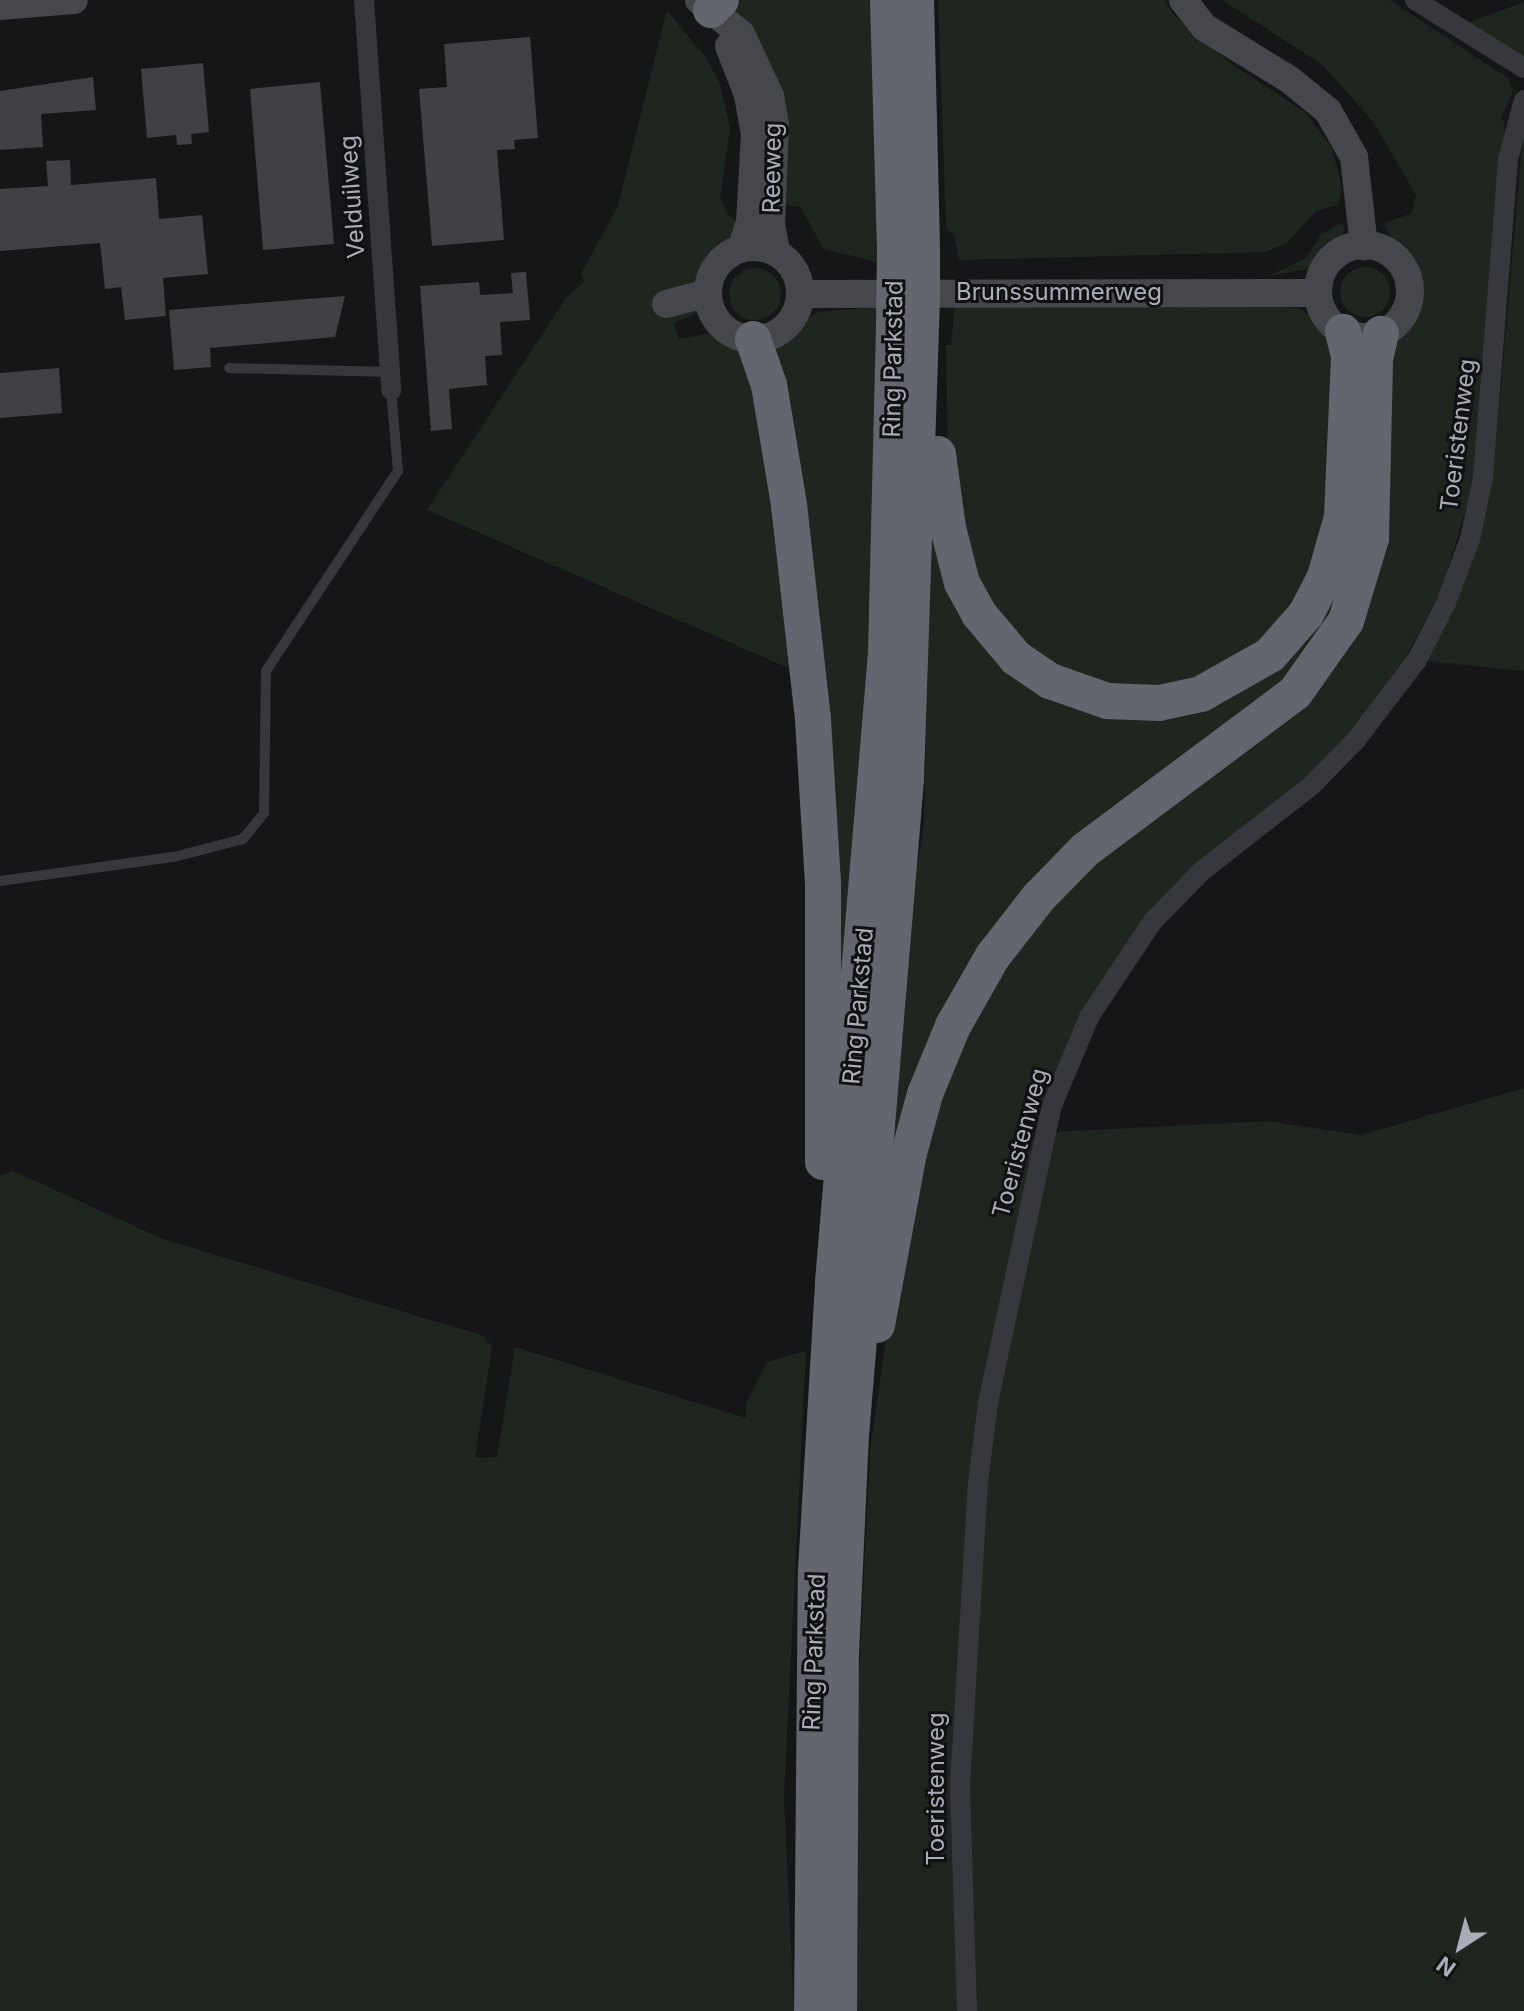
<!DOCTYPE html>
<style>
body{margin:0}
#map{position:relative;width:1524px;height:2011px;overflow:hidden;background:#161618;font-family:Inter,sans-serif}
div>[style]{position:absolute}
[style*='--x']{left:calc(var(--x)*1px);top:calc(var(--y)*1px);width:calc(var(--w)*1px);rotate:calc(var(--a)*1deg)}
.green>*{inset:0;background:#1e261f}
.round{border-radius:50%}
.building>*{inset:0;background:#404145}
.lane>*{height:10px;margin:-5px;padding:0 5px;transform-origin:5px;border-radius:5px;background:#37383d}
.street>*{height:20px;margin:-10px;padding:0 10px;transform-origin:10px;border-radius:10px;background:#37383d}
.secondary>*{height:28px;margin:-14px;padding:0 14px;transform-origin:14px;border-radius:14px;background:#45474d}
.secondary>.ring{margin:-14px;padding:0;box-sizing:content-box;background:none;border:28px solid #45474d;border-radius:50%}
.highway>*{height:36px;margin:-18px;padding:0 18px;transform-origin:18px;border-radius:18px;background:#63666e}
.highway-bridge>*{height:36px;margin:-18px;padding:0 18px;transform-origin:18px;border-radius:18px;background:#63666e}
span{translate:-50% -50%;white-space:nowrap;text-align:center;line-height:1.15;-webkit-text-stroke:6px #111113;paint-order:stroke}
.street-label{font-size:24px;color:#a8adb8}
.north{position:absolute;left:1420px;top:1907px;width:80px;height:80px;-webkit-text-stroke:6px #111113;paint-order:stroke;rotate:216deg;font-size:22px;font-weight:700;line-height:32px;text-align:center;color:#a8adb8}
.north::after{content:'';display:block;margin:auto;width:28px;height:36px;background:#a8adb8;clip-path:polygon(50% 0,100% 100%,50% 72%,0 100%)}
</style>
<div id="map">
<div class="green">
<i style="clip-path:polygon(733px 0,878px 0,877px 262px,824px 249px,800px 207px,779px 204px,730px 7px)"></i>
<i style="clip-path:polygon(938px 0,1165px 0,1173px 14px,1229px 62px,1306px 113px,1332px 148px,1342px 188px,1338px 204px,1315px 212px,1287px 243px,1266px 252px,959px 260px,954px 235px,946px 229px)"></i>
<i style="clip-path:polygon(1222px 0,1390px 0,1509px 79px,1513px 91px,1501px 119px,1505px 122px,1474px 482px,1442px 588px,1399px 670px,1353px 731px,1301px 782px,1212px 850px,1103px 978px,1053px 1132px,1268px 1121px,1360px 1135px,1524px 1088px,1524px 2011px,851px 2011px,851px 1836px,870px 1450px,905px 1207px,932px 1095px,1029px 919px,1331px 660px,1392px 340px,1417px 306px,1416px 274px,1383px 224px,1412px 213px,1416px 195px,1374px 123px,1323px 65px)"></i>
<i style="clip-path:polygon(1524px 2px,1524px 58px,1468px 23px)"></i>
<i style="clip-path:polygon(667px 11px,704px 55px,719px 81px,730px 128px,720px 199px,729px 216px,741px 223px,698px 282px,697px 313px,674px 323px,679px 339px,713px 333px,749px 356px,804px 675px,427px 510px,566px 298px,584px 282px,581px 274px,618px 206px)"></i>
<i style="clip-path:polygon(1524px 120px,1524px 671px,1426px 661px,1493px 477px)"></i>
<i style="clip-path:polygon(1339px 224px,1345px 225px,1343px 235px,1312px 268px,1268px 276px,1305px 259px,1321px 235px)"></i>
<i class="round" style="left:1340px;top:267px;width:50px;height:50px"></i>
<i class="round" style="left:729px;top:268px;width:52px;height:52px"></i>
<i style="clip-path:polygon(955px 303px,1247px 305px,1298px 308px,1318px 320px,1333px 340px,1334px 516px,1284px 631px,1181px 693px,1059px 677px,984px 608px,948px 463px,946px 345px,951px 345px)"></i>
<i style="clip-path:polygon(877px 307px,878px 586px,834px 1139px,768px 345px,818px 312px)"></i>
<i style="clip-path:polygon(931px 490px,943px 538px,1032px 677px,1214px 697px,1366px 516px,1320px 652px,1051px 876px,880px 1194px,904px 951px,924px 824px)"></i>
<i style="clip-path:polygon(13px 1171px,163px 1239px,484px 1336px,492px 1347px,475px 1458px,497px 1457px,515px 1347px,746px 1418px,746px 1404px,767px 1362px,806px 1351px,784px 1797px,794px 2011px,0 2011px,0 1176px)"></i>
</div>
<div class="building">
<i style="clip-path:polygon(530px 37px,538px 138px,514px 140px,515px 149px,497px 150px,504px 240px,432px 246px,419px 89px,447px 87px,444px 44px)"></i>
<i style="clip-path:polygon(203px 63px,209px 132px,191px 134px,192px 144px,177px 145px,176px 135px,147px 138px,141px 69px)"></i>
<i style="clip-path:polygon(93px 77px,96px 110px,41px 114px,43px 147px,0 150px,0 91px)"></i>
<i style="clip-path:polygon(320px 82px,334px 244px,263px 250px,250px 89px)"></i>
<i style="clip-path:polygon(70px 160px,71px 185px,156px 178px,159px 219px,202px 215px,208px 274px,163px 278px,166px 316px,125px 320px,121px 287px,105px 289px,100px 243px,0 251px,0 189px,48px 186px,46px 161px)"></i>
<i style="clip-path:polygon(526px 272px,530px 320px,500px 322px,502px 355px,485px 356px,487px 385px,449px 389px,452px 429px,431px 431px,420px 286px,479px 282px,480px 295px,513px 293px,511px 273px)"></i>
<i style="clip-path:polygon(345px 296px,335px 337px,210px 348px,211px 367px,174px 370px,169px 310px)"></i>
<i style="clip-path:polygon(59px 368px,62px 413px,0 418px,0 373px)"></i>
</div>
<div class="lane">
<i style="--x:229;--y:368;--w:161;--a:1.4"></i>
<i style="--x:0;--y:881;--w:176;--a:-7.9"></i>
<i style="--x:174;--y:857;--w:71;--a:-14.6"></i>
<i style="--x:243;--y:839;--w:33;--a:-51"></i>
<i style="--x:264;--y:813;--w:142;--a:-89.2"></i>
<i style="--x:266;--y:671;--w:240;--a:-56.6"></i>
<i style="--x:398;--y:471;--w:81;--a:-94.9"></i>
</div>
<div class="street">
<i style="--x:364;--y:0;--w:391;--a:86"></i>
<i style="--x:1415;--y:0;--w:128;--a:32"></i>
<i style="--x:967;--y:2011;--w:226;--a:-91.8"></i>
<i style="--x:960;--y:1785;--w:304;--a:-86.6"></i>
<i style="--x:978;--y:1482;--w:80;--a:-82.8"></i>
<i style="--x:988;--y:1403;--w:302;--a:-77.9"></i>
<i style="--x:1051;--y:1108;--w:99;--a:-67.3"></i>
<i style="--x:1089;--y:1017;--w:114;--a:-56.4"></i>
<i style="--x:1152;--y:922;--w:73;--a:-45.6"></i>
<i style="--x:1203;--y:870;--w:137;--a:-37.9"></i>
<i style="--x:1311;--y:786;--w:64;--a:-45.6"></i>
<i style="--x:1356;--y:740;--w:101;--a:-52.7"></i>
<i style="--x:1417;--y:660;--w:64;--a:-63"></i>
<i style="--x:1446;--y:603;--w:68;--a:-69.4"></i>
<i style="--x:1470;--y:539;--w:62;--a:-78"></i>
<i style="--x:1483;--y:478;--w:320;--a:-85.5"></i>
<i style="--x:1508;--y:159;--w:61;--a:-74.8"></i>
</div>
<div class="secondary">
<i style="--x:699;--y:0;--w:54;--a:39"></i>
<i style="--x:741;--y:34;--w:68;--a:64.9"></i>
<i style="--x:770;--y:96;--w:29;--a:80"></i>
<i style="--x:775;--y:125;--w:98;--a:92.3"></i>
<i style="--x:771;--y:223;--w:29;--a:80"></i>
<i style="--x:1183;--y:0;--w:34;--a:52"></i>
<i style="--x:1204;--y:27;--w:101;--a:31.6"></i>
<i style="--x:1290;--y:80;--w:49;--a:39.2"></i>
<i style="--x:1328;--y:111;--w:53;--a:60.5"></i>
<i style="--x:1354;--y:157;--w:90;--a:83.6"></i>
<i style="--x:0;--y:6;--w:74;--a:-4.6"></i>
<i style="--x:729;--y:46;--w:53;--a:68.8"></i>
<i style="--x:748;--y:95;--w:39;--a:80"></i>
<i style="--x:755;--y:133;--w:89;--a:93.2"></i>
<i style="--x:750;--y:222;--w:28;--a:108"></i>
<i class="ring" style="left:1318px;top:245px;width:64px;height:64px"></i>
<i class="ring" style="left:708px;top:247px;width:64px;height:64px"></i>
<i style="--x:800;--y:294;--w:518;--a:-0.11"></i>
<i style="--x:666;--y:304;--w:43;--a:-14.7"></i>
</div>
<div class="highway">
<i style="--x:888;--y:0;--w:251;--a:88.4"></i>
<i style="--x:916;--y:0;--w:251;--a:88.6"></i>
<i style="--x:711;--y:10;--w:14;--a:-45"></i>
<i style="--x:753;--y:339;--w:49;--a:70.8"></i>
<i style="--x:769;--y:385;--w:122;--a:80.5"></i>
<i style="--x:789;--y:505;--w:216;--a:83.6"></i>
<i style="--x:813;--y:720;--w:163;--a:86.5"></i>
<i style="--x:823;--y:883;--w:279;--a:90"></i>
<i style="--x:938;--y:454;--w:75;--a:82.3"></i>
<i style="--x:948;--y:528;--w:57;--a:75.7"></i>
<i style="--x:962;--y:583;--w:35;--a:61"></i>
<i style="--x:979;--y:614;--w:57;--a:49.9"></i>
<i style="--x:1016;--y:658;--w:41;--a:34.1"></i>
<i style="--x:1050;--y:681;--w:60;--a:19.3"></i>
<i style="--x:1107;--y:701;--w:52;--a:2.2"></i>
<i style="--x:1159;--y:703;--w:43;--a:-12.1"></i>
<i style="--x:1201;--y:694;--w:79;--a:-29.5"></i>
<i style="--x:1270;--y:655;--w:55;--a:-48.7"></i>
<i style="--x:1306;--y:614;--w:42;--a:-62.8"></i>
<i style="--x:1325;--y:577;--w:62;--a:-74.2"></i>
<i style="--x:1342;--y:517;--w:161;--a:-87.5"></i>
<i style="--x:1349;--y:356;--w:25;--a:-104"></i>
<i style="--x:877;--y:1325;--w:175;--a:-79.5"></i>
<i style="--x:909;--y:1153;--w:61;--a:-74.8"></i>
<i style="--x:925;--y:1094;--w:74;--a:-67.6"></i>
<i style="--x:953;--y:1026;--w:81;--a:-60.3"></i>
<i style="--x:993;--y:956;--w:75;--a:-52.1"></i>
<i style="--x:1039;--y:897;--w:66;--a:-45.6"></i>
<i style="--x:1085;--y:850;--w:262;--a:-36.8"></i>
<i style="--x:1295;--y:693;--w:88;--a:-54.7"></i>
<i style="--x:1346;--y:621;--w:87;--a:-73.2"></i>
<i style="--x:1371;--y:538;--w:179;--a:-88.7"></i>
<i style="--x:1375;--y:359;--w:26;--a:-77"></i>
<i style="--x:812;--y:2011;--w:441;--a:-89.5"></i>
<i style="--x:816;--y:1570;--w:289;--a:-86.6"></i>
<i style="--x:833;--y:1282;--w:631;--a:-85.18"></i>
<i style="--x:886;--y:653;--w:331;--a:-88.6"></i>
<i style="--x:839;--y:2011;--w:357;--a:-89.7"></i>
<i style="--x:841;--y:1654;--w:219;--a:-87.4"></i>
<i style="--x:851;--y:1435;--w:657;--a:-85.2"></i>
<i style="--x:906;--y:780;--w:483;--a:-88.1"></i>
</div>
<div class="highway-bridge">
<i style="--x:922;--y:297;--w:46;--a:-90"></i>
<i style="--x:894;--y:322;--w:71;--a:-89.2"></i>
</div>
<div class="street-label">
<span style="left:772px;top:168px;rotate:-89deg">Reeweg</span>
<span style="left:352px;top:197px;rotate:-94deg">Velduilweg</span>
<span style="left:1059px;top:292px">Brunssummerweg</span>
<span style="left:893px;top:359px;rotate:-89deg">Ring Parkstad</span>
<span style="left:1458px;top:435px;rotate:-83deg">Toeristenweg</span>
<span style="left:858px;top:1006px;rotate:-85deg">Ring Parkstad</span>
<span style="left:1020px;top:1143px;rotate:-75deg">Toeristenweg</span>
<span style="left:814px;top:1652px;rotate:-88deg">Ring Parkstad</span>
<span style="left:936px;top:1789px;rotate:-90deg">Toeristenweg</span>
</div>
<div class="north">N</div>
</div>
